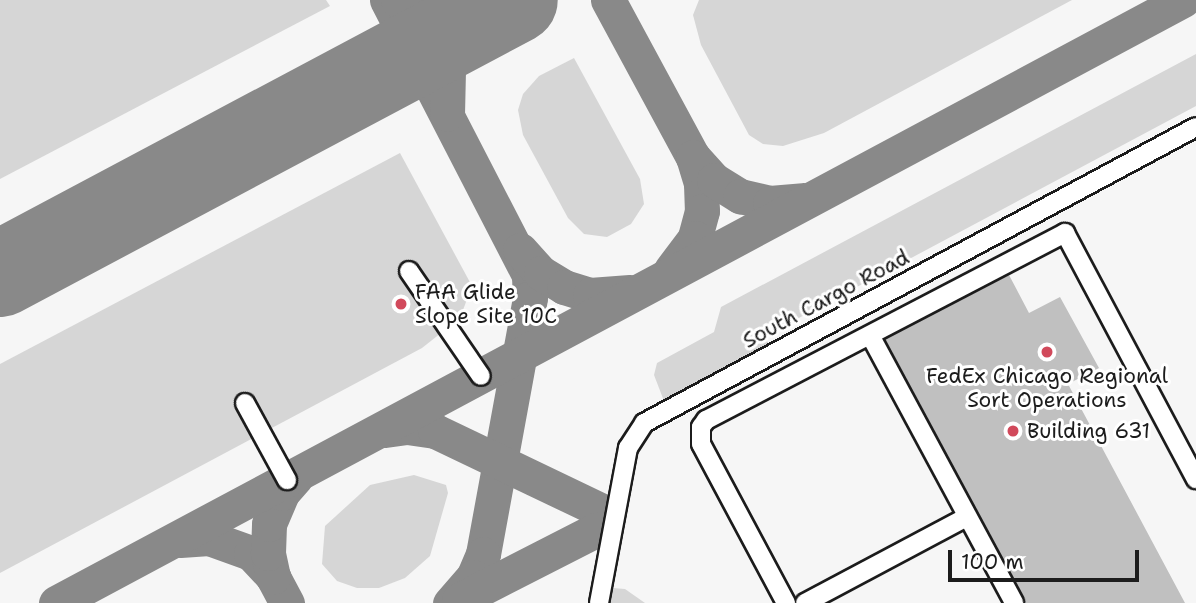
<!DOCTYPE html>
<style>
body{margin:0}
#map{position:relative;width:1196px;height:603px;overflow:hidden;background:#f6f6f6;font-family:"Shantell Sans",sans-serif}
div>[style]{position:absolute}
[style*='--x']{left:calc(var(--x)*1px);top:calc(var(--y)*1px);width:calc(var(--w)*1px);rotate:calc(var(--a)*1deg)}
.green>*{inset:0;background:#d6d6d6}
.taxiway>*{height:35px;margin:-17.5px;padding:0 17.5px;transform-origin:17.5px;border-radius:17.5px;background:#898989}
.runway>*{height:86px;margin:-43px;padding:0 43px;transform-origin:43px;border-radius:43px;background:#898989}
.building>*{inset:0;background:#c0c0c0}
.roads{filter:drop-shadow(2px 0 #1c1c1c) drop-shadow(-2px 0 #1c1c1c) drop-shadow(0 2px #1c1c1c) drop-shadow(0 -2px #1c1c1c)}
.minor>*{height:18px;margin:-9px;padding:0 9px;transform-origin:9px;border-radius:9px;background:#fff}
.dots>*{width:19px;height:19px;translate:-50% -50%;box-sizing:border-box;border:4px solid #fff;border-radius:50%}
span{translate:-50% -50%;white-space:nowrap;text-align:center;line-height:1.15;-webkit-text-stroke:6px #fff;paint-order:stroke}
.poi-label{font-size:21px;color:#1c1c1c}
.left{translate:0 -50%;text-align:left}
.street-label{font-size:21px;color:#1c1c1c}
.scale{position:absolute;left:948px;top:550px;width:191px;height:32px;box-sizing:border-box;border:4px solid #1c1c1c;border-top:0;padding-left:9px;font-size:21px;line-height:24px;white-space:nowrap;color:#1c1c1c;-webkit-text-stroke:5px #fff;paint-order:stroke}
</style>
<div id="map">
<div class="green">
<i style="clip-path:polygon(0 0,326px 0,330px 6px,0 179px)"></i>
<i style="clip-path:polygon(699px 0,1072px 0,824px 133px,783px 146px,763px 144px,749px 135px,701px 45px,693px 15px)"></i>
<i style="clip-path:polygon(1196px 54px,1196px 106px,765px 336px,769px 345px,664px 401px,654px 375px,657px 363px,714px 332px,721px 307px)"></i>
<i style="clip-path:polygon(574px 58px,640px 179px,644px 204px,631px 224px,607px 237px,584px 234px,568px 218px,523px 135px,518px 110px,523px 94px,539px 76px)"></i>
<i style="clip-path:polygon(400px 153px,472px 286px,460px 318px,422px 348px,0 573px,0 364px)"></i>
<i style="clip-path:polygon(414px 475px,446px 485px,448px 493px,430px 556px,405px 578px,379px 588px,357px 588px,337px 581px,322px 564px,325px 526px,370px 485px)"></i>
<i style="clip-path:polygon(613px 588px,625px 589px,645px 603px,610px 603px)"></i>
</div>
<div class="taxiway">
<i style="--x:387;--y:0;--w:309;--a:62.7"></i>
<i style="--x:529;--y:275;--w:23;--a:88"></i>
<i style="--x:530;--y:298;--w:260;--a:100.4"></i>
<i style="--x:483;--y:554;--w:25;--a:113"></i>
<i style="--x:473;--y:577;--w:35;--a:131"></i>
<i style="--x:398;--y:0;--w:46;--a:24.3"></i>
<i style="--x:440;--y:19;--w:43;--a:-2.7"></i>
<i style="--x:483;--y:17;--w:38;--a:132"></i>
<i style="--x:458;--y:45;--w:27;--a:112"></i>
<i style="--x:448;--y:70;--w:44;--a:91.3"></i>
<i style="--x:608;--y:0;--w:179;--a:61.6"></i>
<i style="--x:693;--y:157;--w:28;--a:73"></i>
<i style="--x:701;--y:184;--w:27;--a:88"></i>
<i style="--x:702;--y:211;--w:28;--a:105"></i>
<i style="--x:695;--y:238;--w:40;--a:127"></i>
<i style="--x:693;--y:157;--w:31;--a:48"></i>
<i style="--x:714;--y:180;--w:31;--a:32"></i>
<i style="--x:740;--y:196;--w:31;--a:13"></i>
<i style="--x:770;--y:203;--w:33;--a:-5"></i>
<i style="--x:520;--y:250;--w:31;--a:48"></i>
<i style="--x:541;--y:273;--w:27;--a:31"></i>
<i style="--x:564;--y:287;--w:27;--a:17"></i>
<i style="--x:590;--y:295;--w:40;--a:-4.3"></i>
<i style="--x:385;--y:430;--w:22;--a:-8"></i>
<i style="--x:407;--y:427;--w:28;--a:8"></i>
<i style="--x:435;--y:431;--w:183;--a:25.6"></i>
<i style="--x:180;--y:540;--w:29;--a:-4"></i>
<i style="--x:209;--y:538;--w:45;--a:19.7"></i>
<i style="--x:251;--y:553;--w:33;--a:47"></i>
<i style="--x:273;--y:577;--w:30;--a:62"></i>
<i style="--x:273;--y:577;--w:25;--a:-102"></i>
<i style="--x:268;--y:553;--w:29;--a:-88"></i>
<i style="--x:269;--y:524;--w:34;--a:-67"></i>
<i style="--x:282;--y:493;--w:21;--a:-49"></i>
<i style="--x:459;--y:600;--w:154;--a:-27.1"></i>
<i style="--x:56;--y:603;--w:1278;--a:-28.15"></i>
</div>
<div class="runway">
<i style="--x:0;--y:274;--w:583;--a:-28.01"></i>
</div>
<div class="building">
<i style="clip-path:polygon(1009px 275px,1029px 313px,1060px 297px,1099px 368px,1068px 384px,1185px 603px,1025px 603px,885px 339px)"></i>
</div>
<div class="roads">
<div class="minor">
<i style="--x:409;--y:271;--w:127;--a:55.6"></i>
<i style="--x:871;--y:337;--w:302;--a:61.7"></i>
<i style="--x:245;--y:403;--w:88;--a:61.4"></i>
<i style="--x:599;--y:603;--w:158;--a:-79.4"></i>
<i style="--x:628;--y:448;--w:30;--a:-57"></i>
<i style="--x:644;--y:423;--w:626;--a:-28.2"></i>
<i style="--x:786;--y:603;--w:180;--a:-118.1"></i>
<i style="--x:701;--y:444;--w:17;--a:-90"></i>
<i style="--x:701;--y:427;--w:9;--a:-54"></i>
<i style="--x:706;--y:420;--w:405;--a:-27.5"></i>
<i style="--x:1065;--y:233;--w:279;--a:62"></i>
<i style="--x:805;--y:603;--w:183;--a:-28"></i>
</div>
</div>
<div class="dots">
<i style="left:401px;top:304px;background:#d1495b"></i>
<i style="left:1047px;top:352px;background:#d1495b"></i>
<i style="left:1013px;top:431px;background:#d1495b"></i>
</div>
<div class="poi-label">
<span class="left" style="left:415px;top:304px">FAA Glide<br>Slope Site 10C</span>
<span style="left:1047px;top:388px">FedEx Chicago Regional<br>Sort Operations</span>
<span class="left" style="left:1027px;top:431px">Building 631</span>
</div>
<div class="street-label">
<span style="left:826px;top:299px;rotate:-28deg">South Cargo Road</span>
</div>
<div class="scale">100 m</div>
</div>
